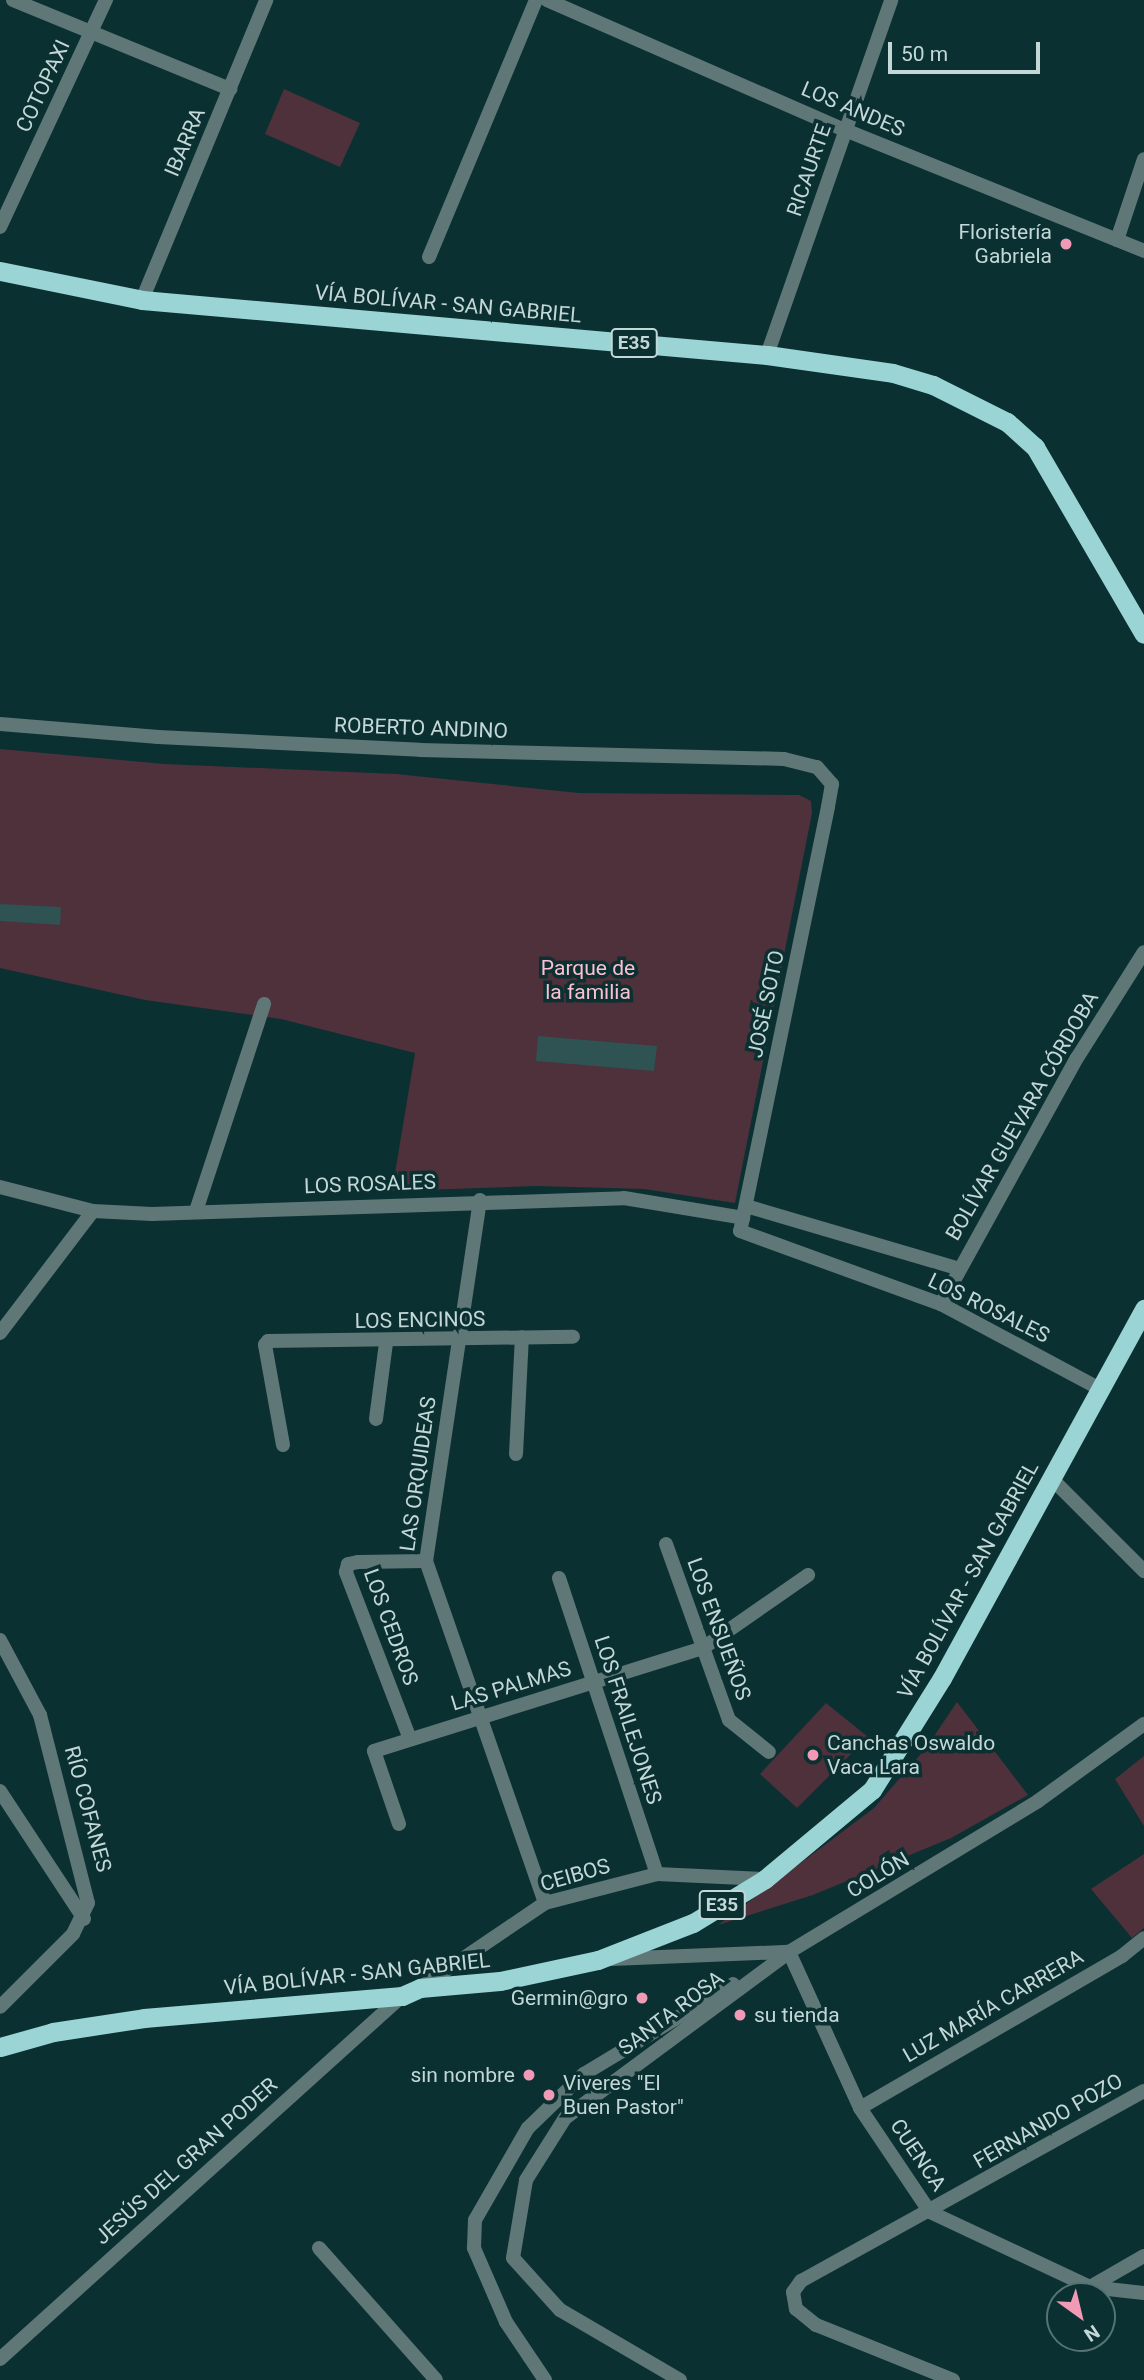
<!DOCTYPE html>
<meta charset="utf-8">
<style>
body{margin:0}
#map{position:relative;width:1144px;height:2380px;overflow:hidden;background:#0b3031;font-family:Roboto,sans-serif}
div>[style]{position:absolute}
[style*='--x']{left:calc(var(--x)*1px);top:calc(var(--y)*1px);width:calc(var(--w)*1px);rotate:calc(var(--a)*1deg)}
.green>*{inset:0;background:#4e313a}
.building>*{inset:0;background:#2f5253}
.minor>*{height:14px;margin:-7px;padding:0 7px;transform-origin:7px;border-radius:7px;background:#5f7777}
.trunk>*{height:19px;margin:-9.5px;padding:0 9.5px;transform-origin:9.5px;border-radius:9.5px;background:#9bd4d4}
.dots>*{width:19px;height:19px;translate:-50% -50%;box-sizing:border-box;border:4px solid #0b3031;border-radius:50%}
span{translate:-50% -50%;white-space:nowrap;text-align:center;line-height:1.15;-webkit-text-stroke:7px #0b3031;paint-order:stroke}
.shield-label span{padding:2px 5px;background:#0b3031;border:2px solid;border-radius:5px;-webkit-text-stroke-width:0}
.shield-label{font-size:19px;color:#c4d7d7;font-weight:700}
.street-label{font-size:21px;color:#c4d7d7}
.poi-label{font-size:21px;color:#c4d7d7}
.right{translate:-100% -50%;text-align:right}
.left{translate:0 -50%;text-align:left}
.park-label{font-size:21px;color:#fdbfd2}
.north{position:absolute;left:1046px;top:2282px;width:70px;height:70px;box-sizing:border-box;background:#0b3031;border:2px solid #557373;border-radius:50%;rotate:146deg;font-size:19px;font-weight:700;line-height:28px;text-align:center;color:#c4d7d7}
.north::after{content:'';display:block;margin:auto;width:24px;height:32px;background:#f09ab6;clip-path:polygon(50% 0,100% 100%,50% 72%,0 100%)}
.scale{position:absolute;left:888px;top:42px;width:152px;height:32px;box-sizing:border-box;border:4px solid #c4d7d7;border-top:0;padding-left:9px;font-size:21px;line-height:24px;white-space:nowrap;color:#c4d7d7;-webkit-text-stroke:5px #0b3031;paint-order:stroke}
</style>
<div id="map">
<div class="green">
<i style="clip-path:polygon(284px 89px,360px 123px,340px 167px,265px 134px)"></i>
<i style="clip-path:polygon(0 749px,165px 764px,396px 774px,579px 793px,799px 795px,811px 801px,812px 813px,735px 1203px,644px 1189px,537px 1186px,392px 1191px,415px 1053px,281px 1019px,145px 1000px,0 968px)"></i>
<i style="clip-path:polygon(957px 1702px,1028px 1795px,951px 1838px,813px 1895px,718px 1925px,874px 1808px,926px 1748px)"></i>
<i style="clip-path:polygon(826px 1703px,868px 1737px,797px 1808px,760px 1774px)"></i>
<i style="clip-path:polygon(1144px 1756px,1144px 1826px,1115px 1779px)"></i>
<i style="clip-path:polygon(1144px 1854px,1144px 1928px,1132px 1938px,1091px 1889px)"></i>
</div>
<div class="building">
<i style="clip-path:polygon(0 904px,61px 907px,60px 925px,0 921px)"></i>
<i style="clip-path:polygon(538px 1036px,657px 1046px,654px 1071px,536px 1061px)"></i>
</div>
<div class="minor">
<i style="--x:13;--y:0;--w:235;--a:22.3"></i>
<i style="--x:547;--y:0;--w:325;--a:23.6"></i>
<i style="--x:845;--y:130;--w:323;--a:22"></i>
<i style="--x:0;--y:227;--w:251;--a:-65"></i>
<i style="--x:1117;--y:240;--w:85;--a:-71.6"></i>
<i style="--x:429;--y:257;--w:278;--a:-67.4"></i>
<i style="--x:142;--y:300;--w:325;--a:-67.5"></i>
<i style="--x:767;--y:355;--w:376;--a:-70.7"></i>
<i style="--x:0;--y:724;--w:159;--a:4.7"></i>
<i style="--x:158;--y:737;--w:262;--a:2.8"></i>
<i style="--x:420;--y:750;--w:364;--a:1.4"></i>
<i style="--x:784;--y:759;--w:34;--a:14"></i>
<i style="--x:817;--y:767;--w:23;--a:49"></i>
<i style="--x:832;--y:784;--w:23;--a:100"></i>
<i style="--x:828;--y:807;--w:433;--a:101.7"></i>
<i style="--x:740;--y:1231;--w:214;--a:20"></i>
<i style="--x:941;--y:1304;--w:178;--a:28.1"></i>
<i style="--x:0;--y:1187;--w:96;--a:14.5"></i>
<i style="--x:93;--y:1211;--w:59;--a:2.9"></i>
<i style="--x:152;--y:1214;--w:472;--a:-1.9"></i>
<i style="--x:624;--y:1198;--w:121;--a:9.5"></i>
<i style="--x:480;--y:1200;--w:365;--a:98.5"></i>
<i style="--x:426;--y:1561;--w:362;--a:70.8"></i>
<i style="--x:746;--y:1206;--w:220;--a:16.4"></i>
<i style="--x:196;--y:1211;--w:218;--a:-71.8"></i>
<i style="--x:941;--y:1304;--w:281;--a:-61.1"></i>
<i style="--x:1077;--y:1058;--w:125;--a:-57.7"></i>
<i style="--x:0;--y:1333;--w:153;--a:-52.7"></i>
<i style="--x:376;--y:1419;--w:77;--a:-82.5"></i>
<i style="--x:283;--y:1445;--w:102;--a:-100.2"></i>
<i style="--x:265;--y:1345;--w:5;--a:-53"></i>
<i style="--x:268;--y:1341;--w:305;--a:-0.8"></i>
<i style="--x:516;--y:1454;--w:117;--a:-87.1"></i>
<i style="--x:1053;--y:1480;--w:129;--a:45"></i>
<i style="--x:666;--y:1544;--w:187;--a:70.3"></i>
<i style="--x:729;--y:1720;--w:51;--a:38.7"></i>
<i style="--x:559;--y:1578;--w:312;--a:71.7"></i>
<i style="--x:0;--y:1640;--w:85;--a:61.9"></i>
<i style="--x:40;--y:1715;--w:194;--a:75.7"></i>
<i style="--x:88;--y:1903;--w:34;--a:116"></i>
<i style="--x:73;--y:1934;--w:103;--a:135"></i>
<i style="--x:410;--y:1739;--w:179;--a:-111"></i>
<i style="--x:346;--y:1572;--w:8;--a:-76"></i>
<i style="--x:348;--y:1564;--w:10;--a:-11"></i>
<i style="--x:358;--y:1562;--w:68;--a:-0.8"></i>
<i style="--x:0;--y:1791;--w:153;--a:56.7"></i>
<i style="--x:399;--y:1824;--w:77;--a:-108.9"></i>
<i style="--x:374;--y:1751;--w:345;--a:-17.4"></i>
<i style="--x:703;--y:1648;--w:128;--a:-34.8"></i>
<i style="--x:789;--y:1952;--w:171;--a:65.5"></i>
<i style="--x:860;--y:2108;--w:125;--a:56.1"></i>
<i style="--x:930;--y:2212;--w:177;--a:25.1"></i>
<i style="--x:1090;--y:2287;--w:54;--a:6.3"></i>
<i style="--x:611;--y:1959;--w:178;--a:-2.3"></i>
<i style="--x:789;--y:1952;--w:291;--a:-31.2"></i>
<i style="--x:1038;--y:1801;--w:131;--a:-36"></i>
<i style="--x:421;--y:1987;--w:150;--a:-34.1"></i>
<i style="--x:545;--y:1903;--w:116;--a:-14.5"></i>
<i style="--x:657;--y:1874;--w:108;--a:2.7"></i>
<i style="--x:860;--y:2108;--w:303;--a:-30.1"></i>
<i style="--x:1122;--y:1956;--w:28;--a:-39"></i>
<i style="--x:319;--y:2248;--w:176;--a:48.4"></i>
<i style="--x:1090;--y:2287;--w:62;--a:-29.9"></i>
<i style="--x:0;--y:2359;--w:542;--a:-42.08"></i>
<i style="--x:545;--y:2380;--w:70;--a:-123.9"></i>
<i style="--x:506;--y:2322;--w:81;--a:-113.4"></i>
<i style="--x:474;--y:2248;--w:28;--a:-88"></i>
<i style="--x:475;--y:2220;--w:106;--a:-60.1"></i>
<i style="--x:528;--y:2128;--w:78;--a:-44"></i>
<i style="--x:584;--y:2074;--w:174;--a:-31.1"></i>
<i style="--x:680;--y:2380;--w:139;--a:-149.7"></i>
<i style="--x:560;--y:2310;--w:70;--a:-132.1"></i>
<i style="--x:513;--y:2258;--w:79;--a:-80.5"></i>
<i style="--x:526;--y:2180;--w:73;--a:-57.8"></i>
<i style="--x:565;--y:2118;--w:279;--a:-36.5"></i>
<i style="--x:953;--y:2380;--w:148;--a:-158.1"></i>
<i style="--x:816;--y:2325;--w:26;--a:-141"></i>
<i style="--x:796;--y:2309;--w:17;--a:-100"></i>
<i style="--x:793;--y:2292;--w:14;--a:-54"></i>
<i style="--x:801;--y:2281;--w:392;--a:-29"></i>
</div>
<div class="trunk">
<i style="--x:0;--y:271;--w:145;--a:11.5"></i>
<i style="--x:142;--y:300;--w:627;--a:5.03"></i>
<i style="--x:767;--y:355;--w:127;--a:8.1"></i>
<i style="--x:893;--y:373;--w:42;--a:16.7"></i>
<i style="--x:933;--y:385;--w:83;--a:26.6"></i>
<i style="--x:1007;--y:422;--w:38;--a:42"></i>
<i style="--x:1035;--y:447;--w:216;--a:59.8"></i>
<i style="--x:0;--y:2047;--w:55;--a:-15.8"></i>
<i style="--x:53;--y:2032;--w:92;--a:-8.7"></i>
<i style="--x:144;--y:2018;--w:259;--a:-4.9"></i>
<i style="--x:402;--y:1996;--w:20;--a:-24"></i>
<i style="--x:420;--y:1988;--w:80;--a:-5"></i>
<i style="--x:500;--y:1981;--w:100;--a:-12.1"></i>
<i style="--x:598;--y:1960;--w:102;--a:-21.3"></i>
<i style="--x:693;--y:1923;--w:84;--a:-31.4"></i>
<i style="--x:765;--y:1879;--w:139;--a:-39.8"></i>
<i style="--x:872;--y:1790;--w:132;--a:-58"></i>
<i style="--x:942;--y:1678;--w:421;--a:-61.3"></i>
</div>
<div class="dots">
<i style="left:1066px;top:244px;background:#f09ab6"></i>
<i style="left:813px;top:1755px;background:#f09ab6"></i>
<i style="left:642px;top:1998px;background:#f09ab6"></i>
<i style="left:740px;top:2015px;background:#f09ab6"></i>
<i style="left:529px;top:2075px;background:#f09ab6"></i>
<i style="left:549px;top:2095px;background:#f09ab6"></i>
</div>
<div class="shield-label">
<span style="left:634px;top:343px">E35</span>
<span style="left:722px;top:1905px">E35</span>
</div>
<div class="street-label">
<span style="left:43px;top:86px;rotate:-65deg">COTOPAXI</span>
<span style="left:853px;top:109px;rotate:23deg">LOS ANDES</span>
<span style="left:185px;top:142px;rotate:-67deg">IBARRA</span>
<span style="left:809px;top:170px;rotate:-71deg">RICAURTE</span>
<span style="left:448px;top:304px;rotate:5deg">VÍA BOLÍVAR - SAN GABRIEL</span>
<span style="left:421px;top:728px;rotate:2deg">ROBERTO ANDINO</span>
<span style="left:766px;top:1004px;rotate:-78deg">JOSÉ SOTO</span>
<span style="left:1022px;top:1116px;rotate:-60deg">BOLÍVAR GUEVARA CÓRDOBA</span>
<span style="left:370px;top:1184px;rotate:-2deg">LOS ROSALES</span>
<span style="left:989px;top:1308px;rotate:26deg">LOS ROSALES</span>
<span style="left:420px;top:1320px;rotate:-1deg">LOS ENCINOS</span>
<span style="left:418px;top:1474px;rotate:-82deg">LAS ORQUIDEAS</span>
<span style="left:968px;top:1580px;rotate:-61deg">VÍA BOLÍVAR - SAN GABRIEL</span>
<span style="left:391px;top:1627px;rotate:70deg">LOS CEDROS</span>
<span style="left:719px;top:1629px;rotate:70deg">LOS ENSUEÑOS</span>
<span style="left:511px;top:1686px;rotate:-17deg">LAS PALMAS</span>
<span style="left:628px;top:1720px;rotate:72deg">LOS FRAILEJONES</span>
<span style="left:88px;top:1809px;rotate:75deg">RÍO COFANES</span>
<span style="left:575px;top:1875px;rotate:-16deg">CEIBOS</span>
<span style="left:878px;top:1875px;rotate:-31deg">COLÓN</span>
<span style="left:357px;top:1974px;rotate:-6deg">VÍA BOLÍVAR - SAN GABRIEL</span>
<span style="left:993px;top:2006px;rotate:-30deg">LUZ MARÍA CARRERA</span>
<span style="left:671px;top:2013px;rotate:-37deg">SANTA ROSA</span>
<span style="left:1048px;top:2121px;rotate:-30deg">FERNANDO POZO</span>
<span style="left:918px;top:2155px;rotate:56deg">CUENCA</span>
<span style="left:186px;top:2161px;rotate:-42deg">JESÚS DEL GRAN PODER</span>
</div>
<div class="poi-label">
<span class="right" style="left:1052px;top:244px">Floristería<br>Gabriela</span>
<span class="left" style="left:827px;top:1755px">Canchas Oswaldo<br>Vaca Lara</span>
<span class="right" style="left:628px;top:1998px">Germin@gro</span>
<span class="left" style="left:754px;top:2015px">su tienda</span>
<span class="right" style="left:515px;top:2075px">sin nombre</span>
<span class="left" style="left:563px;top:2095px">Viveres "El<br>Buen Pastor"</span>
</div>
<div class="park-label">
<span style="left:588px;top:980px">Parque de<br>la familia</span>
</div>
<div class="north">N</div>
<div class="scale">50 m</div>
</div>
